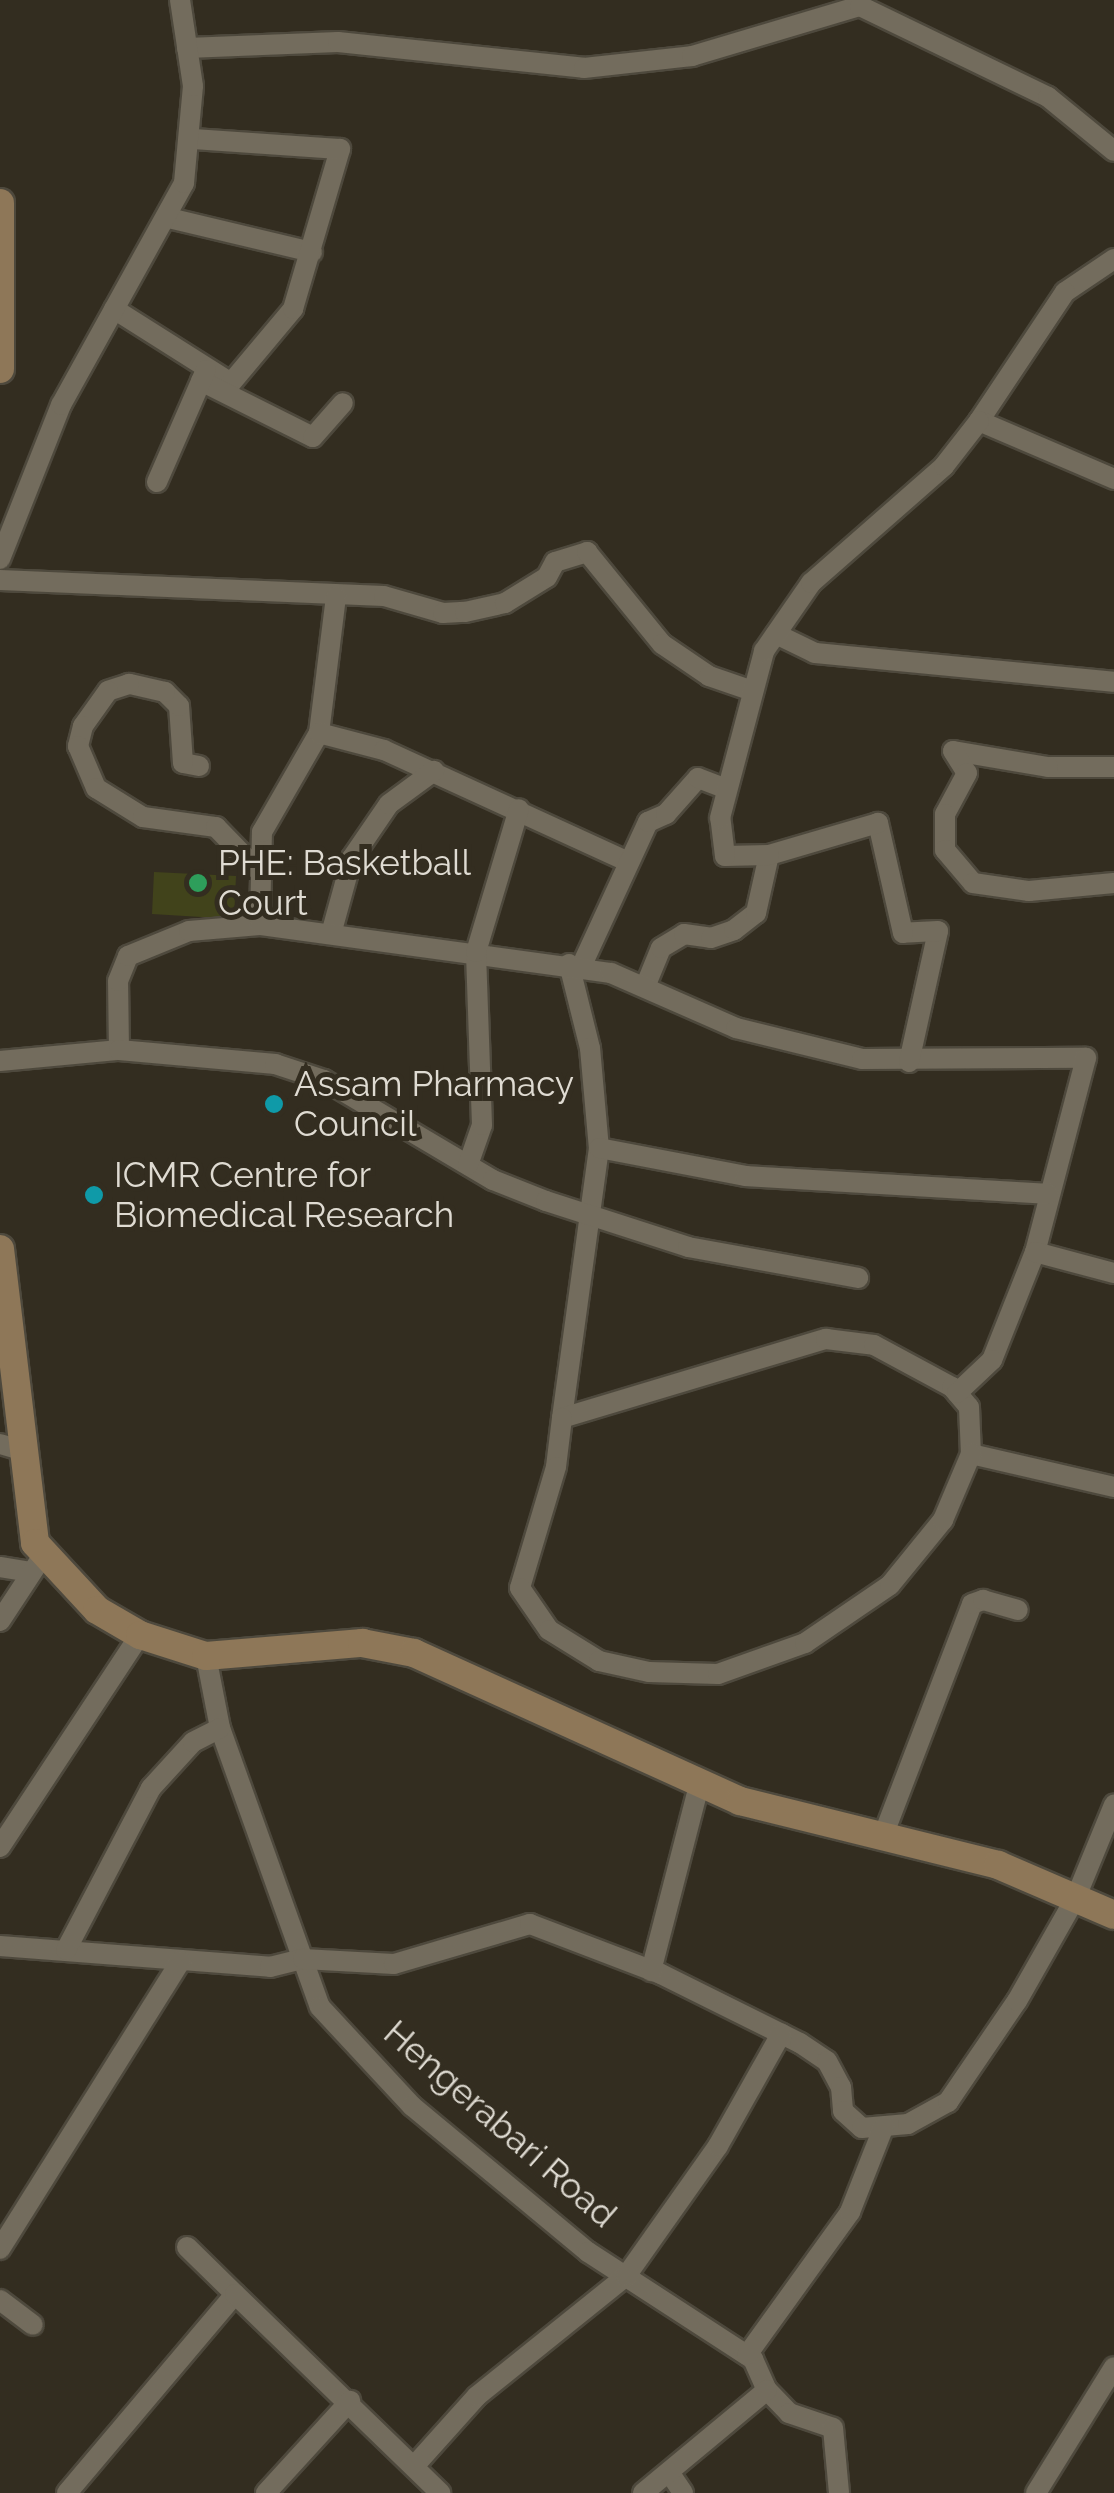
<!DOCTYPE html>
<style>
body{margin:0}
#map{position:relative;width:1114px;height:2493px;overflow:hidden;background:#332d20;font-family:Raleway,sans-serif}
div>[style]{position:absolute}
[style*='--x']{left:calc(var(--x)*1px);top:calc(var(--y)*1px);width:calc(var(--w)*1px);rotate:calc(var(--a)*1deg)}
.green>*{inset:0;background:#41431b}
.roads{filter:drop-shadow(2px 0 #4e493d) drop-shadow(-2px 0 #4e493d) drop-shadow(0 2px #4e493d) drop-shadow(0 -2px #4e493d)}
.minor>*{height:20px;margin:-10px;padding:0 10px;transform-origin:10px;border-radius:10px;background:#736c5d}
.secondary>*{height:28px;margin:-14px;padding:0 14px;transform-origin:14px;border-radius:14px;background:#8e7758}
.dots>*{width:28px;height:28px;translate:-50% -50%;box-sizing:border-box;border:5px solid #332d20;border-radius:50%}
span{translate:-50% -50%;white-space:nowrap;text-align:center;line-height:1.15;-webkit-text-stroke:10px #332d20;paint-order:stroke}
.poi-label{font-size:35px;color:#dfdbd2}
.left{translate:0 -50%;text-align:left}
.street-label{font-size:35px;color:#dfdbd2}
</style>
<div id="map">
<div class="green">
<i style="clip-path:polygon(154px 872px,236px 876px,234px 919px,152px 914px)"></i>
</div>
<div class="roads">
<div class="minor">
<i style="--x:187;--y:48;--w:151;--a:-2.3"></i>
<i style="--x:338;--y:42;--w:247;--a:6"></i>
<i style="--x:584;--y:68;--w:109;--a:-6.3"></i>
<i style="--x:692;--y:56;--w:175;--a:-16.6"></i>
<i style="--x:860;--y:6;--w:209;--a:25.8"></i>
<i style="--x:1048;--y:97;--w:85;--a:39.3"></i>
<i style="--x:169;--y:218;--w:147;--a:13.4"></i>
<i style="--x:1114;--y:259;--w:59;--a:146"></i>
<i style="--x:1065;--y:292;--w:155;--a:123.7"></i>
<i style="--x:979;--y:421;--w:147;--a:23.2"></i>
<i style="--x:114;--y:309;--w:138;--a:32.3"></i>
<i style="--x:231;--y:383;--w:97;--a:-50"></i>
<i style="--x:293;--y:309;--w:167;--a:-73.6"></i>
<i style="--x:340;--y:149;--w:148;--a:-176.1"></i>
<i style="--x:201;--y:381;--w:125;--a:26.6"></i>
<i style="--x:313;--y:437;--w:45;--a:-48.6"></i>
<i style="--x:157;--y:482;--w:122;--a:-66.4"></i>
<i style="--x:0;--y:559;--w:166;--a:-68.4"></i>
<i style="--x:61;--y:405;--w:254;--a:-61"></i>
<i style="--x:184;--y:183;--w:97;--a:-84.7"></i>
<i style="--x:193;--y:86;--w:87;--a:-98.6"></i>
<i style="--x:0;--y:580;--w:384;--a:2.4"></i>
<i style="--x:384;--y:596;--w:61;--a:16.1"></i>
<i style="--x:443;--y:613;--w:22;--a:-3"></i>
<i style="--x:465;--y:612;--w:41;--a:-12.7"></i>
<i style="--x:505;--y:603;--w:49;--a:-31.8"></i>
<i style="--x:547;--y:577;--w:17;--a:-62"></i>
<i style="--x:555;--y:562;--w:34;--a:-17"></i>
<i style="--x:587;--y:552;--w:119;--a:50.8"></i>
<i style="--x:662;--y:644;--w:57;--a:34.2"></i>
<i style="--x:709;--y:676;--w:43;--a:18.9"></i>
<i style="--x:776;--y:634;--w:43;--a:26"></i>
<i style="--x:815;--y:653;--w:300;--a:5.5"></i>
<i style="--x:319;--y:733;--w:137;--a:-82.9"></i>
<i style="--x:199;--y:766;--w:16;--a:-169"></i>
<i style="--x:183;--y:763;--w:57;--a:-94"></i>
<i style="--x:179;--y:706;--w:20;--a:-135"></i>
<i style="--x:165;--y:692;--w:37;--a:-167"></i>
<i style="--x:129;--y:684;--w:22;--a:162"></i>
<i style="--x:108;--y:691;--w:43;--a:125.5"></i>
<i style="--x:83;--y:726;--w:21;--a:104"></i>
<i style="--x:78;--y:746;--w:46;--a:66.8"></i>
<i style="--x:96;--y:788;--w:55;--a:31.7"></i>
<i style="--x:143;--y:817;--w:74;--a:7.8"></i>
<i style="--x:216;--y:827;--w:60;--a:45.7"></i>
<i style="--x:1114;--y:767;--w:66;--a:180"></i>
<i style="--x:1048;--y:767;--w:96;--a:-170.4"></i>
<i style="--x:953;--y:751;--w:26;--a:58"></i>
<i style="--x:967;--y:773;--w:47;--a:118.2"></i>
<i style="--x:945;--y:814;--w:36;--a:90"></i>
<i style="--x:945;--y:850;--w:43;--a:49.7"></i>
<i style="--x:973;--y:883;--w:57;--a:8.1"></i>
<i style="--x:1029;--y:891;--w:85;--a:-5.4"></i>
<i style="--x:260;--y:925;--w:93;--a:-88.8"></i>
<i style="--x:262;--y:832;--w:114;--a:-60.1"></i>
<i style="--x:319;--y:733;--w:67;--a:14.7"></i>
<i style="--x:384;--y:750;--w:269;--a:24.6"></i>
<i style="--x:331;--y:934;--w:79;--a:-74.6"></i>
<i style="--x:352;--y:858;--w:65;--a:-55.6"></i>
<i style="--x:389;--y:804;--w:56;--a:-36.3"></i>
<i style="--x:569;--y:964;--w:87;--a:76"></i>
<i style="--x:590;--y:1048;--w:100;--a:84.9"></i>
<i style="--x:599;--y:1148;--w:273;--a:97.8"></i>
<i style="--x:562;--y:1418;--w:276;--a:-16.7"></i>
<i style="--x:826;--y:1339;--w:48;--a:7.1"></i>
<i style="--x:874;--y:1345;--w:89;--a:28.3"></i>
<i style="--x:952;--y:1387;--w:26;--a:50"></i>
<i style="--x:969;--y:1407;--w:47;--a:87.6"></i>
<i style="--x:971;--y:1454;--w:147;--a:13"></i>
<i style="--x:581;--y:967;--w:160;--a:-65.2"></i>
<i style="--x:648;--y:822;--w:20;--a:-24"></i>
<i style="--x:666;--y:814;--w:48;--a:-48.4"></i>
<i style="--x:698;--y:778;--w:30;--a:21"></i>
<i style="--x:645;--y:987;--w:42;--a:-67.7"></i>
<i style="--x:661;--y:948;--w:27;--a:-31"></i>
<i style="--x:684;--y:934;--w:27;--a:8"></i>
<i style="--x:711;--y:938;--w:24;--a:-19"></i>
<i style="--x:734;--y:930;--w:28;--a:-38"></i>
<i style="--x:756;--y:913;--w:59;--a:-77.4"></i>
<i style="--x:119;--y:1050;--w:69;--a:-90.8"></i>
<i style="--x:118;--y:981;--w:27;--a:-68"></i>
<i style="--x:128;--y:956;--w:66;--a:-22.3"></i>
<i style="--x:189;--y:931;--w:71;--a:-4.8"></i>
<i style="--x:260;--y:925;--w:354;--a:7.8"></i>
<i style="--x:611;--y:973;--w:137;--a:23.7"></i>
<i style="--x:736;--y:1028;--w:130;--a:13.8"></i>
<i style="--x:862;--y:1059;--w:224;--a:-0.3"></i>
<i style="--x:1086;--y:1058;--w:201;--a:104.7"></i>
<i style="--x:1035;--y:1252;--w:116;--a:111.7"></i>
<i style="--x:992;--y:1360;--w:48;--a:136.7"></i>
<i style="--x:0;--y:1061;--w:120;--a:-5.3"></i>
<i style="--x:119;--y:1050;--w:157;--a:5.1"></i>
<i style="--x:275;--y:1064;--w:52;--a:18.1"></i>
<i style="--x:324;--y:1080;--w:196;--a:30.6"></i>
<i style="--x:493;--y:1180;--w:57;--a:21.6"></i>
<i style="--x:546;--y:1201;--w:149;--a:17.9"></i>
<i style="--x:688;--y:1247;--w:173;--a:10.3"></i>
<i style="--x:909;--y:1062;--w:134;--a:-77.5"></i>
<i style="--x:938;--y:931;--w:35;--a:177"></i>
<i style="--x:903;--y:933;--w:113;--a:-102.8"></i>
<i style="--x:878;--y:823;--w:114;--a:163.6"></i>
<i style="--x:769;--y:855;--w:44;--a:178.7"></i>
<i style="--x:725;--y:856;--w:38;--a:-97"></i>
<i style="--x:720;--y:818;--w:173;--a:-75.2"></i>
<i style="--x:764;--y:651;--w:83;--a:-55.3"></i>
<i style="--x:811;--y:583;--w:177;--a:-41.3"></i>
<i style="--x:944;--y:466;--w:57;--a:-52.1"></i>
<i style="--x:599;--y:1148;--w:150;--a:10.8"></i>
<i style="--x:746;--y:1176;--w:303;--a:3.4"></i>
<i style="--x:468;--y:1165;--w:42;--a:-70.7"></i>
<i style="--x:482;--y:1125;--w:173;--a:-92"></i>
<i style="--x:476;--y:952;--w:149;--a:-73.3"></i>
<i style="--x:1035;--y:1252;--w:82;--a:14.9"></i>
<i style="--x:562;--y:1418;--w:49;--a:97"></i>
<i style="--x:556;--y:1467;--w:126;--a:106.6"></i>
<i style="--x:520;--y:1588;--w:51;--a:55.4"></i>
<i style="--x:549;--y:1630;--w:59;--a:31.8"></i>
<i style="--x:599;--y:1661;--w:51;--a:12.4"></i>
<i style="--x:649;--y:1672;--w:69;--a:1.7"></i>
<i style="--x:718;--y:1674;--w:92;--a:-19.6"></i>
<i style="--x:805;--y:1643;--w:103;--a:-34.3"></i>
<i style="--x:890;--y:1585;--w:84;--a:-50.8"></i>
<i style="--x:943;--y:1520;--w:72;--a:-67"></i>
<i style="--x:0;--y:1444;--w:25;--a:16"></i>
<i style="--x:0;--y:1567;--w:32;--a:9"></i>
<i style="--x:0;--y:1621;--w:80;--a:-56.7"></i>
<i style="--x:206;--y:1656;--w:73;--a:79"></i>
<i style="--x:220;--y:1728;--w:296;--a:70.3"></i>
<i style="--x:320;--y:2007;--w:135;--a:47.1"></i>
<i style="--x:412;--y:2106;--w:229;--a:39.7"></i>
<i style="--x:588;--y:2252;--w:197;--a:33"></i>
<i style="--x:753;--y:2359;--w:34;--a:66"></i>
<i style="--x:767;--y:2390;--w:32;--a:46"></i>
<i style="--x:789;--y:2413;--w:46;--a:18.8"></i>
<i style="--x:833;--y:2428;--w:65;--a:84.7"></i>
<i style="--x:883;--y:1836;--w:248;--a:-69"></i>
<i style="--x:972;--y:1604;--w:12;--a:-20"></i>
<i style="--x:983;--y:1600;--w:36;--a:16"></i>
<i style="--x:0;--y:1847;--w:254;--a:-56.6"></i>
<i style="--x:0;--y:1946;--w:271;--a:4.4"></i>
<i style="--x:270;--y:1967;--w:34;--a:-14"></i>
<i style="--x:303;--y:1959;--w:91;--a:3.1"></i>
<i style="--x:394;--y:1964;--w:142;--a:-16.4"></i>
<i style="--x:530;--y:1924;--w:140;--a:20.9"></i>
<i style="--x:661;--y:1974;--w:155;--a:26.4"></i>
<i style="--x:800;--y:2043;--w:32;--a:34"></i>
<i style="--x:827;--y:2061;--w:30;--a:62"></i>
<i style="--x:841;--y:2087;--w:24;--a:85"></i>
<i style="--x:843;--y:2111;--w:25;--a:42"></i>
<i style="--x:862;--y:2128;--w:46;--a:-5"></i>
<i style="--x:908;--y:2124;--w:46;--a:-28.8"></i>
<i style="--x:948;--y:2102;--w:122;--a:-55.7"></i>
<i style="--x:1017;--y:2001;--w:120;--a:-60.4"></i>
<i style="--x:1076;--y:1897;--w:100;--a:-67.6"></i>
<i style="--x:66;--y:1950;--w:183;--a:-62.3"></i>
<i style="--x:151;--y:1788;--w:62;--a:-47.6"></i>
<i style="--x:193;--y:1742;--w:30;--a:-27"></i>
<i style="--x:651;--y:1971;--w:192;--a:-75.5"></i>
<i style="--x:187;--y:2247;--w:67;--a:44.4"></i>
<i style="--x:0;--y:2249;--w:340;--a:-57.9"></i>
<i style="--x:0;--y:2300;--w:41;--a:37.1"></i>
<i style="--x:747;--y:2355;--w:176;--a:-54.2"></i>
<i style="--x:850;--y:2212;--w:92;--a:-68.4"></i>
<i style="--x:416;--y:2464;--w:91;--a:-48.1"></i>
<i style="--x:477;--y:2396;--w:191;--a:-38.8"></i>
<i style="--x:626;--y:2276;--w:159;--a:-54.7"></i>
<i style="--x:718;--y:2146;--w:129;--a:-60.6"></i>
<i style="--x:669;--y:2472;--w:25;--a:56"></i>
<i style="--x:67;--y:2493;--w:260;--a:-49.8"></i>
<i style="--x:235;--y:2294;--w:286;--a:44.1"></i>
<i style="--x:266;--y:2493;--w:125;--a:-47.6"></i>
<i style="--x:643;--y:2493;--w:161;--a:-39.7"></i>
<i style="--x:1036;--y:2493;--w:148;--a:-58.2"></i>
</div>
<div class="secondary">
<i style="--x:0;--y:203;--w:166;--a:90"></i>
<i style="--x:0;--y:1249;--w:296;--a:83.2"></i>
<i style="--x:35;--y:1543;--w:91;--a:47.2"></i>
<i style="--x:97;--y:1610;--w:50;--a:30.2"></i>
<i style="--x:140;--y:1635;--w:69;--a:17.7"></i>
<i style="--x:206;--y:1656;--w:157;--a:-4.8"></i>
<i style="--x:362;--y:1643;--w:53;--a:10.9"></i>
<i style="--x:414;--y:1653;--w:358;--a:24.4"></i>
<i style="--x:740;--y:1801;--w:266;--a:13.9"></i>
<i style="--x:998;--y:1865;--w:126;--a:23.3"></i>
</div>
</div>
<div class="dots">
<i style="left:198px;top:883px;background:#2e9e5b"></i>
<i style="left:274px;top:1104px;background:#0f9aa8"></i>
<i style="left:94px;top:1195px;background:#0f9aa8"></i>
</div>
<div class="poi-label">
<span class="left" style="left:218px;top:883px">PHE: Basketball<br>Court</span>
<span class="left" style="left:294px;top:1104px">Assam Pharmacy<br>Council</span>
<span class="left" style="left:114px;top:1195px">ICMR Centre for<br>Biomedical Research</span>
</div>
<div class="street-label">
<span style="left:500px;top:2124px;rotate:41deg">Hengerabari Road</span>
</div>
</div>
